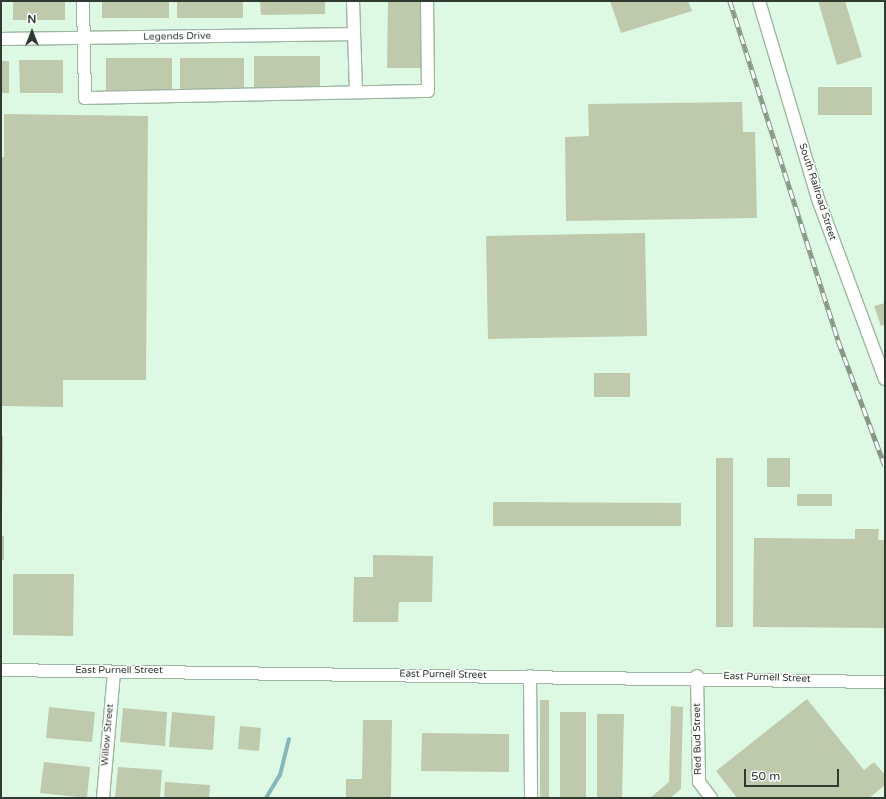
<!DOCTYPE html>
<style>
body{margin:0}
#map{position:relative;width:886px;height:799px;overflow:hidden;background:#def9e3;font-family:"Varela Round",sans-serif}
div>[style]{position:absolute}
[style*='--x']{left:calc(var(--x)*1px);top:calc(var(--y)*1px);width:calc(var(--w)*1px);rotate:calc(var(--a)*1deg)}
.stream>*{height:4px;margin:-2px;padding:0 2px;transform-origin:2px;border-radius:2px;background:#86b7bb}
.building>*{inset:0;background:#bfcaad}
.roads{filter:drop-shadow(1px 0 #9db7a2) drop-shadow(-1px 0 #9db7a2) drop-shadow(0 1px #9db7a2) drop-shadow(0 -1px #9db7a2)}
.minor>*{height:12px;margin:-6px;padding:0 6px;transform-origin:6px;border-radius:6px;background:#fff}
.rail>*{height:4.5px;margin-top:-2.25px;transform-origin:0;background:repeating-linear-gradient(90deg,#fff 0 9px,#849788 0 18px);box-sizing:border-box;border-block:1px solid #849788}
span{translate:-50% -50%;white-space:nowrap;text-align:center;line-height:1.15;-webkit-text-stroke:3px #fff;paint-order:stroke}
.street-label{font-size:10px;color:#2f3a31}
.frame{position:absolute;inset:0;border:2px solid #2f3a31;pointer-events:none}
.north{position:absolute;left:12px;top:12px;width:40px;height:40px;-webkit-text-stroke:3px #fff;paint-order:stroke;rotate:0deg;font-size:11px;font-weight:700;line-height:16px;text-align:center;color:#2f3a31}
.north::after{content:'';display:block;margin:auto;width:14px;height:18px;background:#2f3a31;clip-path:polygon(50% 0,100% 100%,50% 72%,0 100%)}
.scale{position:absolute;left:744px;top:769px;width:95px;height:18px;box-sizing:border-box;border:2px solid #2f3a31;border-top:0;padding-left:5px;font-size:12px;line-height:14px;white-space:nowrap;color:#2f3a31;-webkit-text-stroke:3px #fff;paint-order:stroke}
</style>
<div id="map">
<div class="stream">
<i style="--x:266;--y:798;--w:27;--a:-59"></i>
<i style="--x:280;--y:775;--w:37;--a:-76"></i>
</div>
<div class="building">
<i style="clip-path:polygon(13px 1px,65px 1px,65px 20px,13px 20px)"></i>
<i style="clip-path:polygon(102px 1px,169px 1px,169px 18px,102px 18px)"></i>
<i style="clip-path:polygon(177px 1px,243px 1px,243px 18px,177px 18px)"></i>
<i style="clip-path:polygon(260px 1px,325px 1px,325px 14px,261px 15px)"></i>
<i style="clip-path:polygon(388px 1px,423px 1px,423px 68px,387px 68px)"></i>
<i style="clip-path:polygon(610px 1px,688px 1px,692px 11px,621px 33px)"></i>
<i style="clip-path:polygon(818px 1px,845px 1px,862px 57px,837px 65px)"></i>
<i style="clip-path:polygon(254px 56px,320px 56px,320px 89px,254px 89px)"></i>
<i style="clip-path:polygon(106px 58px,172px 58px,172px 92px,106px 92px)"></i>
<i style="clip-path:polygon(180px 58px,244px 58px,244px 91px,180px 91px)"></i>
<i style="clip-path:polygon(19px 60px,63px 60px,63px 93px,20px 93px)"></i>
<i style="clip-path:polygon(1px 61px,9px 61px,9px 93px,1px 93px)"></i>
<i style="clip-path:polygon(818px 87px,872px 87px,872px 115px,818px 115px)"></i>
<i style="clip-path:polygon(742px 102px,743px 132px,755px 132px,757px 218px,566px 221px,565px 137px,589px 136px,588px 104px)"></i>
<i style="clip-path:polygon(4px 114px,148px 116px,146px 380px,63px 380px,63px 407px,1px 406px,1px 157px,4px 157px)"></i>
<i style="clip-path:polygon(645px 233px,647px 336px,488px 339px,486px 236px)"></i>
<i style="clip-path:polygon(885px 303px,885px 324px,881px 326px,874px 306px)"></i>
<i style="clip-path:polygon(594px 373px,630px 373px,630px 397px,594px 397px)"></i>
<i style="clip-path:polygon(1px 436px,3px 436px,2px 519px,1px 519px)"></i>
<i style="clip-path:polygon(716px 458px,733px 458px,733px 627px,716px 627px)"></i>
<i style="clip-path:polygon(767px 458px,790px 458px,790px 487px,767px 487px)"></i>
<i style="clip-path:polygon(797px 494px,832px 494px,832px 506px,797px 506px)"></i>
<i style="clip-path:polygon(493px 502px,681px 503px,681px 526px,493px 526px)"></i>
<i style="clip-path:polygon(855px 529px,879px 529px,878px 540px,885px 540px,885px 628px,753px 627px,754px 538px,855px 539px)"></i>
<i style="clip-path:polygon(1px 536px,4px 536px,4px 560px,1px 560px)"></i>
<i style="clip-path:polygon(373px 555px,433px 556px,432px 602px,399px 602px,398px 622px,353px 622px,354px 577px,373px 577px)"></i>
<i style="clip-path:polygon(13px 574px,74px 574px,73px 636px,13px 635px)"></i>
<i style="clip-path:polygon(807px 699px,864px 770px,874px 762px,885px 775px,885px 785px,869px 798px,737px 798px,716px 771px)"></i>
<i style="clip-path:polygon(540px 700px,549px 700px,549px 798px,540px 798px)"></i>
<i style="clip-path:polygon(671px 706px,683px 707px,681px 789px,670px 798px,650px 798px,669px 782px)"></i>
<i style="clip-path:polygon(49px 707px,95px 712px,92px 742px,46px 738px)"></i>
<i style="clip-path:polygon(123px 708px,167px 712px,165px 746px,120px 742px)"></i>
<i style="clip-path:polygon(172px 712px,215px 716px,213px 750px,169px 747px)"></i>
<i style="clip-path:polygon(560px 712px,586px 712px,586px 798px,560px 798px)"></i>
<i style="clip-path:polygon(597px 714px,624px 714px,622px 798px,597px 798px)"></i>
<i style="clip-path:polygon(363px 720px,392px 720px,391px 798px,346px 798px,346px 779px,362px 779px)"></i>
<i style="clip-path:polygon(240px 726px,261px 728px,259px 751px,238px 749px)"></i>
<i style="clip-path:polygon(422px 733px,509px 734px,509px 772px,421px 771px)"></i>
<i style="clip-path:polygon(44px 762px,90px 767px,87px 798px,40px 793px)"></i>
<i style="clip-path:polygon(118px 767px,162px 770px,160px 798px,115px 798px)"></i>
<i style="clip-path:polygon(165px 782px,210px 785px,209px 798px,164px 798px)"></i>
</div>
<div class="roads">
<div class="minor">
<i style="--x:83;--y:1;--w:97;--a:88.8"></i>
<i style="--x:85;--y:98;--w:343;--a:-1.2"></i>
<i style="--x:428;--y:91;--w:90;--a:-90.6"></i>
<i style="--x:353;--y:1;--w:91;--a:88.1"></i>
<i style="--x:759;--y:1;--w:207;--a:73.4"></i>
<i style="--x:818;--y:199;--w:192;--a:69.6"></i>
<i style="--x:1;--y:39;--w:352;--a:-0.8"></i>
<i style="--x:1;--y:670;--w:884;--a:0.78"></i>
<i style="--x:530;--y:676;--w:122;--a:89.5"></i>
<i style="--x:697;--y:676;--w:106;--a:88.9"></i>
<i style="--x:699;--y:782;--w:20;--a:53"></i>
<i style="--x:103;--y:798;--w:126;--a:-85"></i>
</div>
</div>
<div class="rail">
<i style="--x:730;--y:1;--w:356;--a:72.3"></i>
<i style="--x:838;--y:340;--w:134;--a:69.5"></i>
</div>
<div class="street-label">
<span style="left:177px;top:37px;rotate:-1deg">Legends Drive</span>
<span style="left:817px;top:192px;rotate:72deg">South Railroad Street</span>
<span style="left:119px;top:671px">East Purnell Street</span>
<span style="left:443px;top:675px;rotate:1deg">East Purnell Street</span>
<span style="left:767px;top:678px;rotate:2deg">East Purnell Street</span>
<span style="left:108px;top:735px;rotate:-85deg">Willow Street</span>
<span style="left:698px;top:739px;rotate:-91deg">Red Bud Street</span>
</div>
<div class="frame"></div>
<div class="north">N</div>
<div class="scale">50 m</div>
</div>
